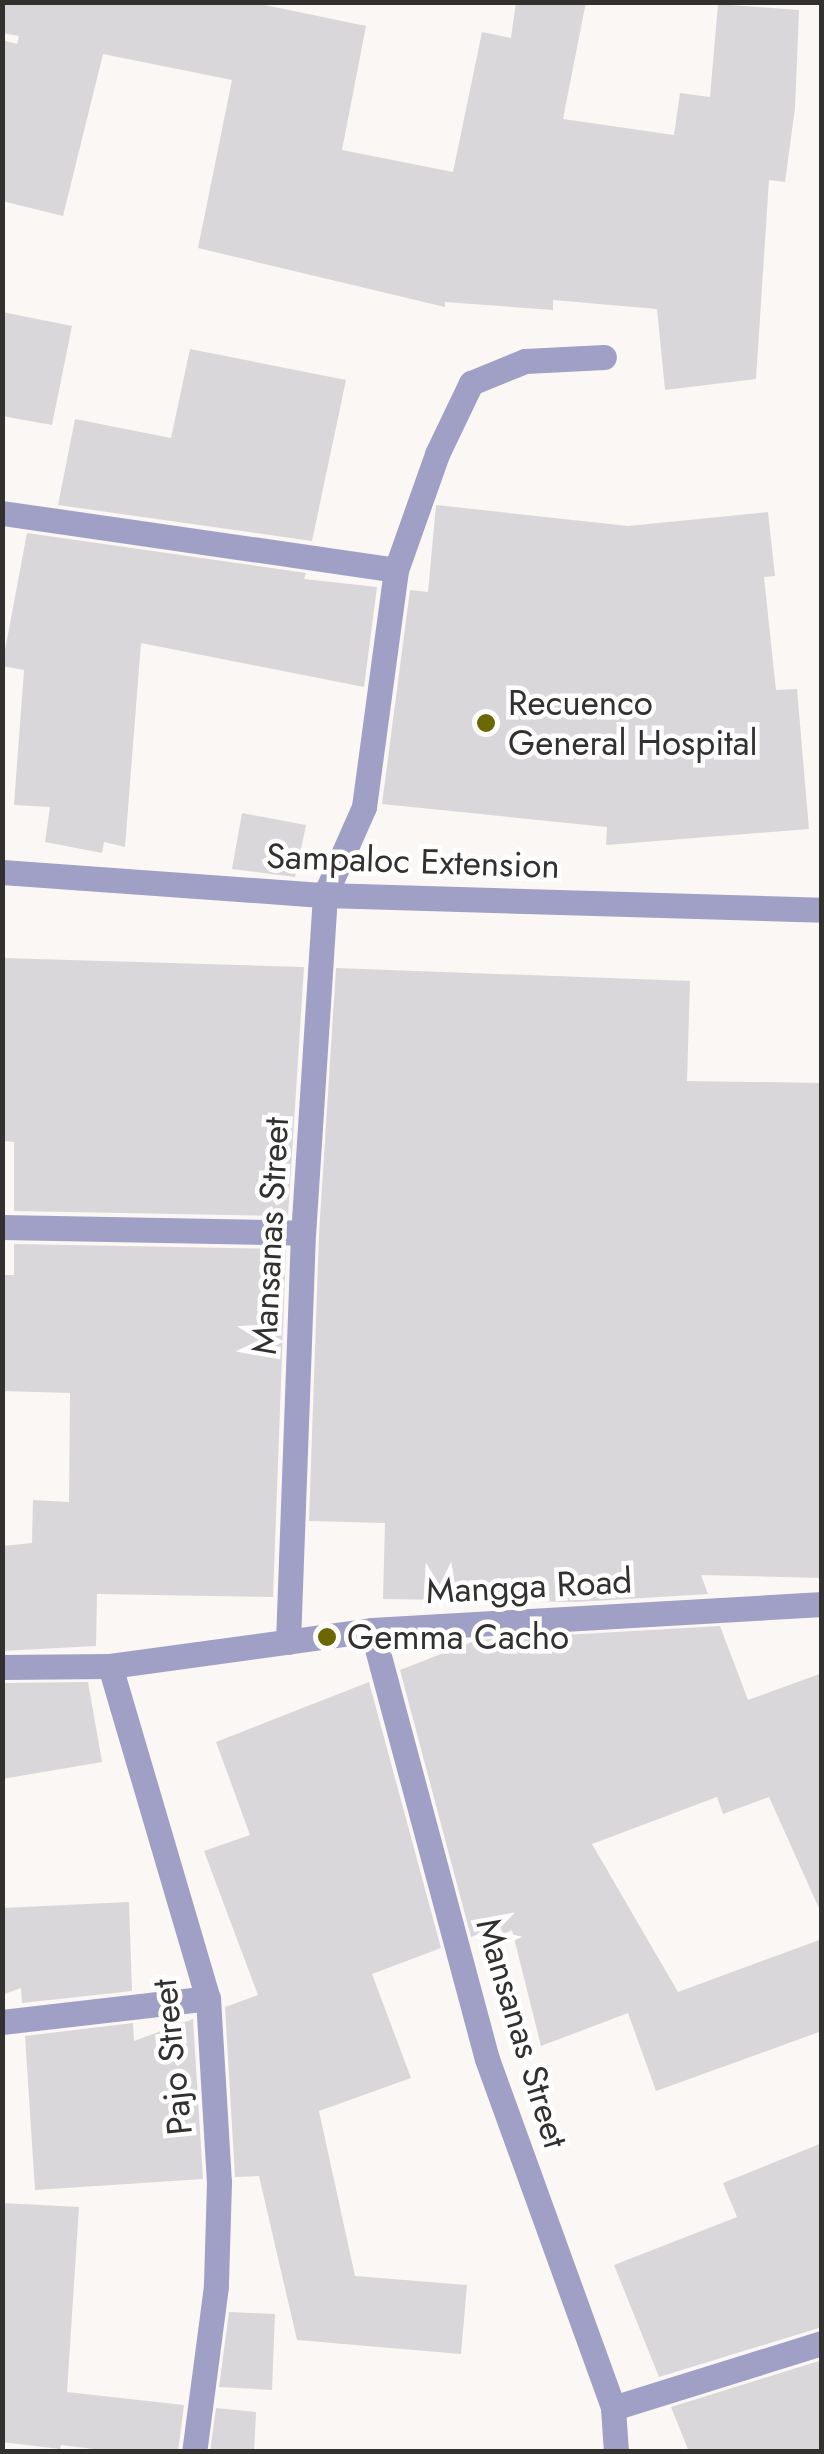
<!DOCTYPE html>
<style>
body{margin:0}
#map{position:relative;width:824px;height:2454px;overflow:hidden;background:#fbf7f5;font-family:Jost,sans-serif}
div>[style]{position:absolute}
[style*='--x']{left:calc(var(--x)*1px);top:calc(var(--y)*1px);width:calc(var(--w)*1px);rotate:calc(var(--a)*1deg)}
.building>*{inset:0;background:#dad7da}
.minor>*{height:25px;margin:-12.5px;padding:0 12.5px;transform-origin:12.5px;border-radius:12.5px;background:#a09fc6}
.dots>*{width:28px;height:28px;translate:-50% -50%;box-sizing:border-box;border:5px solid #fff;border-radius:50%}
span{translate:-50% -50%;white-space:nowrap;text-align:center;line-height:1.15;-webkit-text-stroke:9px #fff;paint-order:stroke}
.poi-label{font-size:35px;color:#323130}
.left{translate:0 -50%;text-align:left}
.street-label{font-size:35px;color:#323130}
.frame{position:absolute;inset:0;border:5px solid #323130;pointer-events:none}
</style>
<div id="map">
<div class="building">
<i style="clip-path:polygon(2px 2px,250px 2px,366px 26px,342px 150px,453px 172px,482px 32px,511px 38px,516px 2px,586px 2px,563px 119px,674px 135px,680px 93px,710px 97px,718px 4px,799px 10px,795px 108px,785px 182px,769px 180px,756px 379px,665px 390px,657px 309px,553px 300px,553px 310px,445px 302px,445px 307px,198px 248px,232px 80px,103px 54px,63px 216px,2px 201px,2px 40px,17px 44px,19px 36px,2px 33px)"></i>
<i style="clip-path:polygon(2px 312px,72px 326px,52px 425px,2px 416px)"></i>
<i style="clip-path:polygon(190px 349px,346px 380px,312px 541px,58px 505px,75px 419px,171px 438px)"></i>
<i style="clip-path:polygon(436px 505px,628px 526px,768px 512px,775px 576px,764px 577px,776px 690px,797px 689px,809px 829px,606px 845px,607px 827px,382px 804px,410px 590px,428px 592px)"></i>
<i style="clip-path:polygon(27px 533px,306px 573px,304px 579px,377px 587px,364px 687px,141px 643px,125px 847px,104px 842px,102px 853px,45px 842px,50px 807px,14px 805px,24px 670px,2px 666px)"></i>
<i style="clip-path:polygon(242px 813px,306px 825px,295px 877px,232px 869px)"></i>
<i style="clip-path:polygon(2px 958px,304px 967px,288px 1216px,14px 1211px,14px 1142px,2px 1141px)"></i>
<i style="clip-path:polygon(336px 968px,690px 981px,687px 1081px,822px 1083px,822px 1578px,701px 1575px,708px 1594px,577px 1602px,383px 1599px,385px 1523px,309px 1521px,319px 1234px)"></i>
<i style="clip-path:polygon(14px 1244px,286px 1249px,273px 1597px,97px 1594px,96px 1646px,2px 1651px,2px 1546px,32px 1543px,33px 1500px,69px 1502px,70px 1393px,2px 1391px,2px 1275px,14px 1275px)"></i>
<i style="clip-path:polygon(720px 1626px,748px 1700px,822px 1673px,822px 1915px,769px 1797px,723px 1814px,717px 1797px,592px 1844px,678px 1992px,822px 1939px,822px 2031px,656px 2091px,628px 2013px,541px 2046px,512px 1930px,503px 1934px,500px 1926px,471px 1937px,400px 1670px,477px 1640px)"></i>
<i style="clip-path:polygon(88px 1682px,102px 1762px,2px 1779px,2px 1683px)"></i>
<i style="clip-path:polygon(369px 1682px,441px 1948px,372px 1974px,411px 2078px,319px 2111px,355px 2276px,467px 2285px,461px 2354px,297px 2340px,259px 2176px,235px 2177px,225px 2007px,258px 1995px,204px 1851px,250px 1835px,216px 1742px)"></i>
<i style="clip-path:polygon(129px 1902px,132px 1991px,22px 2003px,21px 1988px,2px 1995px,2px 1908px)"></i>
<i style="clip-path:polygon(193px 2019px,203px 2179px,35px 2190px,25px 2036px,133px 2023px,134px 2041px)"></i>
<i style="clip-path:polygon(822px 2143px,822px 2327px,659px 2377px,614px 2265px,737px 2217px,723px 2183px)"></i>
<i style="clip-path:polygon(2px 2203px,79px 2207px,67px 2392px,184px 2405px,178px 2452px,118px 2452px,61px 2445px,60px 2449px,2px 2442px)"></i>
<i style="clip-path:polygon(229px 2312px,275px 2314px,272px 2390px,219px 2387px)"></i>
<i style="clip-path:polygon(822px 2360px,822px 2452px,689px 2452px,671px 2407px)"></i>
<i style="clip-path:polygon(216px 2408px,256px 2412px,254px 2452px,210px 2452px)"></i>
</div>
<div class="minor">
<i style="--x:2;--y:513;--w:398;--a:8.2"></i>
<i style="--x:396;--y:570;--w:239;--a:97.7"></i>
<i style="--x:364;--y:807;--w:96;--a:113.9"></i>
<i style="--x:325;--y:895;--w:339;--a:93.7"></i>
<i style="--x:303;--y:1233;--w:409;--a:92.1"></i>
<i style="--x:396;--y:570;--w:123;--a:-70.5"></i>
<i style="--x:437;--y:454;--w:79;--a:-64.4"></i>
<i style="--x:471;--y:383;--w:58;--a:-22.2"></i>
<i style="--x:525;--y:361;--w:79;--a:-2.9"></i>
<i style="--x:2;--y:872;--w:324;--a:4.1"></i>
<i style="--x:325;--y:895;--w:497;--a:1.7"></i>
<i style="--x:2;--y:1227;--w:301;--a:1.1"></i>
<i style="--x:372;--y:1630;--w:444;--a:75"></i>
<i style="--x:487;--y:2059;--w:371;--a:70.1"></i>
<i style="--x:613;--y:2408;--w:44;--a:86.1"></i>
<i style="--x:110;--y:1666;--w:346;--a:73.6"></i>
<i style="--x:208;--y:1998;--w:184;--a:86.6"></i>
<i style="--x:219;--y:2182;--w:104;--a:91.7"></i>
<i style="--x:216;--y:2286;--w:167;--a:97.5"></i>
<i style="--x:2;--y:1667;--w:108;--a:-0.5"></i>
<i style="--x:110;--y:1666;--w:264;--a:-7.8"></i>
<i style="--x:372;--y:1630;--w:451;--a:-3.3"></i>
<i style="--x:2;--y:2022;--w:207;--a:-6.6"></i>
<i style="--x:613;--y:2408;--w:219;--a:-17.3"></i>
</div>
<div class="dots">
<i style="left:486px;top:723px;background:#6c6801"></i>
<i style="left:327px;top:1637px;background:#6c6801"></i>
</div>
<div class="poi-label">
<span class="left" style="left:508px;top:723px">Recuenco<br>General Hospital</span>
<span class="left" style="left:347px;top:1637px">Gemma Cacho</span>
</div>
<div class="street-label">
<span style="left:413px;top:861px;rotate:2deg">Sampaloc Extension</span>
<span style="left:270px;top:1236px;rotate:-87deg">Mansanas Street</span>
<span style="left:529px;top:1586px;rotate:-3deg">Mangga Road</span>
<span style="left:522px;top:2033px;rotate:73deg">Mansanas Street</span>
<span style="left:172px;top:2057px;rotate:-96deg">Pajo Street</span>
</div>
<div class="frame"></div>
</div>
